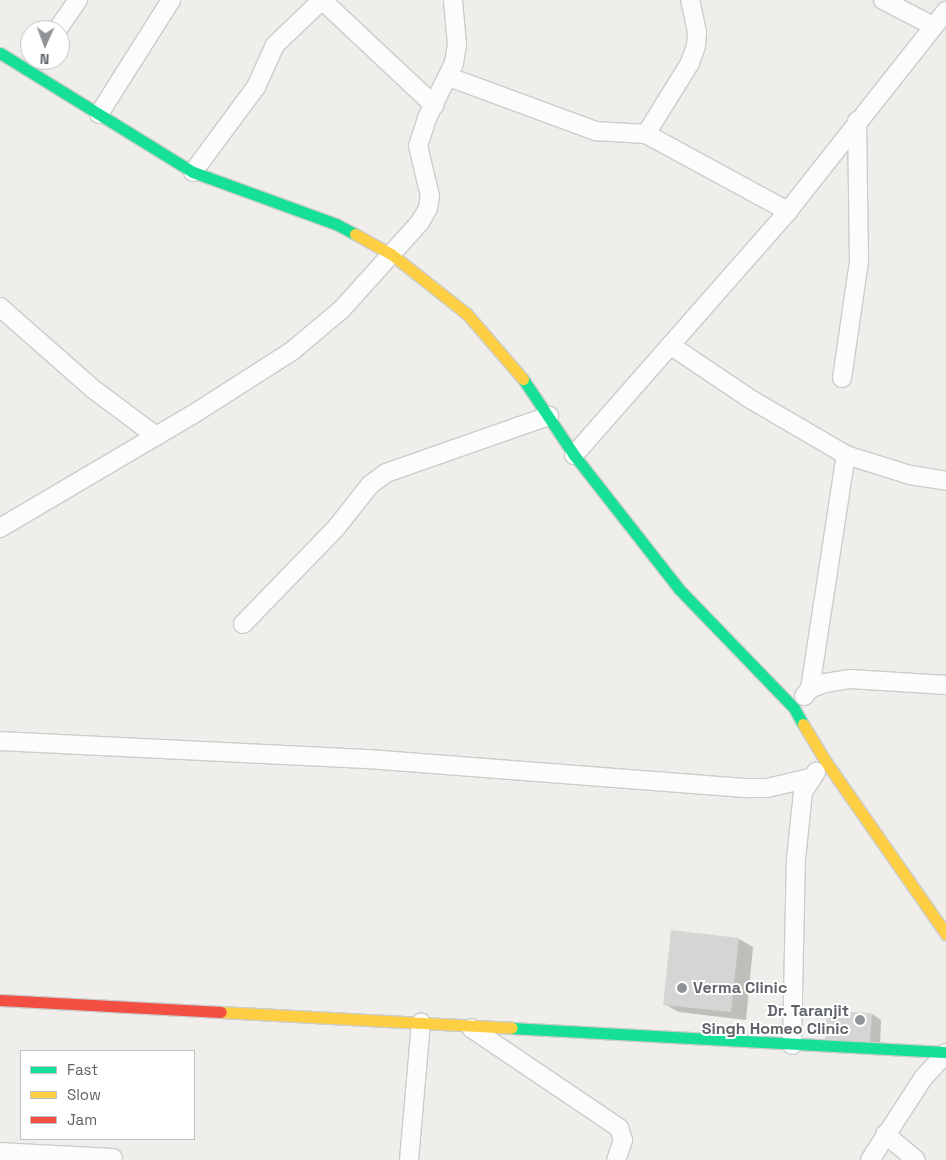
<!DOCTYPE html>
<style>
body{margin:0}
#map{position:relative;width:946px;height:1160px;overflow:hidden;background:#efeeea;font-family:"Space Grotesk",sans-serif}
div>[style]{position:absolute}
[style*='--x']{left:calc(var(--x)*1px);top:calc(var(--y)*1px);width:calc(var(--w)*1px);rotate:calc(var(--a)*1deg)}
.shadow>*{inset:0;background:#0003}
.building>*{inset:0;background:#d6d5d3}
.roads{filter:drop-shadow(1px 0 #cbcccc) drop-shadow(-1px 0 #cbcccc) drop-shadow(0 1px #cbcccc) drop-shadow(0 -1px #cbcccc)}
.street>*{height:18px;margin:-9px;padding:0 9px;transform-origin:9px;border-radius:9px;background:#fdfcfc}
.fast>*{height:11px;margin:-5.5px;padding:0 5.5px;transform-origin:5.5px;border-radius:5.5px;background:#16e098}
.slow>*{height:11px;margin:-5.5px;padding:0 5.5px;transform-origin:5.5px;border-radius:5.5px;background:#ffcf43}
.jam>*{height:11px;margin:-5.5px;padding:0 5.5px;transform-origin:5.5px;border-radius:5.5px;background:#f24e42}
.dots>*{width:14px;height:14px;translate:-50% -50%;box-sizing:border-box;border:2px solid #fff;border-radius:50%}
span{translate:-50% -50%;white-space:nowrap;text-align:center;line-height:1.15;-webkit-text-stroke:4px #fff;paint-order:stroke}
.poi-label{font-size:16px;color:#5f6368;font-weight:700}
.left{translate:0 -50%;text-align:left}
.right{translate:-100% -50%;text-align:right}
.legend{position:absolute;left:20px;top:1050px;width:175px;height:90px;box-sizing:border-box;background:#fff;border:1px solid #bfc1c3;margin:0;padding:6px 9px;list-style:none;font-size:15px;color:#5f6368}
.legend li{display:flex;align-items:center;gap:10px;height:25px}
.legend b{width:25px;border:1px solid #bfc1c3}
.north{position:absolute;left:20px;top:20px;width:50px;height:50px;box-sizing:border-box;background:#fff;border:1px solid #bfc1c3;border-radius:50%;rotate:182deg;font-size:14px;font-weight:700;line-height:20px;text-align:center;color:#5f6368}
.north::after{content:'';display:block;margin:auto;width:18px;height:22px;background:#919496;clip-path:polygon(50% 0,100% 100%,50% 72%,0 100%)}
</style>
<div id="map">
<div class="shadow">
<i style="clip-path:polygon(739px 939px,753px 947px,746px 1020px,679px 1012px,664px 1004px)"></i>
<i style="clip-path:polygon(872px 1014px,881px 1020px,880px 1047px,836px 1044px)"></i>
</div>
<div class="building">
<i style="clip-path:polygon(671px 930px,739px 938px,731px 1012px,663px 1005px)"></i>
<i style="clip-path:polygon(827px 1011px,872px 1013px,870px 1042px,825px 1039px)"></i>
</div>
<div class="roads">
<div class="street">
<i style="--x:322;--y:0;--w:154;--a:43.2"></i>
<i style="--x:883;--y:0;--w:56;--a:27.5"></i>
<i style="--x:57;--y:30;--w:37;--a:-55"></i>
<i style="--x:449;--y:77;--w:157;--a:20.2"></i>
<i style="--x:596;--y:131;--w:50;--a:3.4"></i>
<i style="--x:646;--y:134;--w:162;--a:28.5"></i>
<i style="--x:99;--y:114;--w:135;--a:-57.7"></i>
<i style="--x:646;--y:134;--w:84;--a:-58.2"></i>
<i style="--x:690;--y:63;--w:18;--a:-71"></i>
<i style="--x:696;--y:46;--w:14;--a:-86"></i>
<i style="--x:697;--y:32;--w:33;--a:-102"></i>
<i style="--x:193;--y:172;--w:106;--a:-53.5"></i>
<i style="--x:256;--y:87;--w:46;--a:-65.7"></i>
<i style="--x:275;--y:45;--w:65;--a:-43.8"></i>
<i style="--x:0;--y:307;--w:124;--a:41.4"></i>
<i style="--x:93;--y:389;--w:79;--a:36.7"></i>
<i style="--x:670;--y:345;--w:99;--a:33.9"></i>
<i style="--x:752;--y:400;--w:109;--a:30.3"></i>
<i style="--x:846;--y:455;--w:67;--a:17.4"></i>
<i style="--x:910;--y:475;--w:36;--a:9"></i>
<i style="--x:842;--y:378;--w:117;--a:-81.7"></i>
<i style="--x:859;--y:262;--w:141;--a:-90.8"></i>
<i style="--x:574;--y:455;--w:325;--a:-48.7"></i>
<i style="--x:788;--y:211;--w:255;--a:-51.7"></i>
<i style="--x:0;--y:528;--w:223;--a:-30.5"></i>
<i style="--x:192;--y:415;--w:119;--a:-32.6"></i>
<i style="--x:292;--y:351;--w:65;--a:-40"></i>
<i style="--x:342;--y:309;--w:117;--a:-48.1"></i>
<i style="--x:420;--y:222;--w:16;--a:-60"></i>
<i style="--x:428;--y:208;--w:12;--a:-81"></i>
<i style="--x:430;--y:196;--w:51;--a:-103.5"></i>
<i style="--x:418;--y:146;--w:29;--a:-72"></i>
<i style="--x:427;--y:118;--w:61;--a:-63.9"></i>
<i style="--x:454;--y:63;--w:18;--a:-81"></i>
<i style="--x:457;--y:45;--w:45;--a:-95.1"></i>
<i style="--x:243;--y:624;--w:134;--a:-45.9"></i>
<i style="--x:336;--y:528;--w:55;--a:-51.7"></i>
<i style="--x:370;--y:485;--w:20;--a:-37"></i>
<i style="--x:386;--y:473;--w:173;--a:-19.3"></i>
<i style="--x:810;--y:689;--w:237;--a:-81.3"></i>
<i style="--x:804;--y:696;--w:9;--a:-49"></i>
<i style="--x:810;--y:689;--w:16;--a:-22"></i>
<i style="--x:825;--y:683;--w:26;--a:-9"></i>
<i style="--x:851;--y:679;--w:95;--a:3.6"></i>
<i style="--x:0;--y:741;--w:368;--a:2.8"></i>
<i style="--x:368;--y:759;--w:381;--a:4.4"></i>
<i style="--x:748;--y:788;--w:19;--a:0"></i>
<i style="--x:767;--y:788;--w:44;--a:-13.1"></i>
<i style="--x:471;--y:1028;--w:179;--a:34"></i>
<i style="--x:619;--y:1128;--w:13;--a:72"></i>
<i style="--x:623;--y:1140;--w:21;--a:109"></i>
<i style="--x:792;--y:1045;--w:186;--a:-88.8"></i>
<i style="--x:796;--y:859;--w:67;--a:-84"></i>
<i style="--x:803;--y:792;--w:24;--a:-57"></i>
<i style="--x:885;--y:1134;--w:40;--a:40"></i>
<i style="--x:0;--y:1152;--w:113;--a:3"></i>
<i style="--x:409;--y:1160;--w:138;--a:-85"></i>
<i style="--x:870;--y:1160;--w:99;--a:-57"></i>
<i style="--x:924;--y:1077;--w:33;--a:-47"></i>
</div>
<div class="fast">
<i style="--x:0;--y:53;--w:227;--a:31.7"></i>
<i style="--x:193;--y:172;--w:152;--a:20"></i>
<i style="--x:336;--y:224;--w:21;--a:28"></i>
<i style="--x:523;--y:379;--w:92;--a:56.1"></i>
<i style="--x:574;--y:455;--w:170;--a:51.9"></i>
<i style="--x:679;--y:589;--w:165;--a:46"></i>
<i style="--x:794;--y:708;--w:18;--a:61"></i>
<i style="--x:512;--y:1028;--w:435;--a:3.2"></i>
</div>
<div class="slow">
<i style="--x:355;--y:234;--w:41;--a:29.1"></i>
<i style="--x:391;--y:254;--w:97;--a:38.3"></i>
<i style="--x:467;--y:314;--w:86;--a:49.3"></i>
<i style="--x:803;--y:724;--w:44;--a:58.8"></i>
<i style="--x:826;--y:762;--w:210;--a:55.1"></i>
<i style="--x:221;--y:1012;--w:291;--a:3.1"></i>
</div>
<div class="jam">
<i style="--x:0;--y:1000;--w:221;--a:3.1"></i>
</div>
</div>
<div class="dots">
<i style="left:682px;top:988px;background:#919496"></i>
<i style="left:860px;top:1020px;background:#919496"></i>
</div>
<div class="poi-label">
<span class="left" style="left:693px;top:988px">Verma Clinic</span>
<span class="right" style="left:849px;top:1020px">Dr. Taranjit<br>Singh Homeo Clinic</span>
</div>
<ul class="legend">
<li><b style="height:6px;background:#16e098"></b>Fast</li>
<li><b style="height:6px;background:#ffcf43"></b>Slow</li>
<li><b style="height:6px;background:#f24e42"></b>Jam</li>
</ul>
<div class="north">N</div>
</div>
